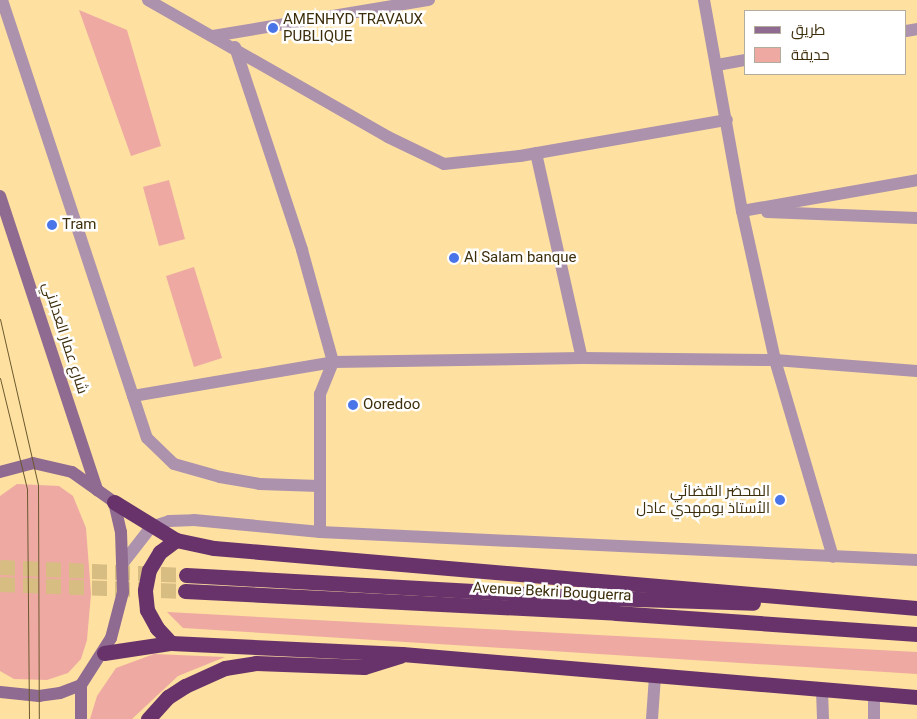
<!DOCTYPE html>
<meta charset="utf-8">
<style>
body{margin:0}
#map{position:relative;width:917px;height:719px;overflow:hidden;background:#fee0a1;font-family:Roboto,Cairo,sans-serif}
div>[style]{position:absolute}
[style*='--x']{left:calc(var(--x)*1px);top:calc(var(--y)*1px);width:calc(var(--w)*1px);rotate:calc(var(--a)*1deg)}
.green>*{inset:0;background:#eea9a2}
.highway-tunnel>*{height:15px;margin-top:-7.5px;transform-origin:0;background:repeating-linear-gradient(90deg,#d8bd83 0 15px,transparent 0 23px)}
.lane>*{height:12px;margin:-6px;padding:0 6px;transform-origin:6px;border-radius:6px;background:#ac92ac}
.street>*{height:12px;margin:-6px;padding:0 6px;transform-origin:6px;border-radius:6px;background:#ac92ac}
.secondary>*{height:12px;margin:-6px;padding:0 6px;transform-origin:6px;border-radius:6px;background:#8f6a91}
.highway>*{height:15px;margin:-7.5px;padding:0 7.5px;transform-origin:7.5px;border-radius:7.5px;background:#68336b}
.tram>*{height:1px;margin:-0.5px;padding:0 0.5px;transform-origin:0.5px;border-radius:0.5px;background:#6a582e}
.dots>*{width:14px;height:14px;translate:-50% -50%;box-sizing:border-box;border:2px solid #fff;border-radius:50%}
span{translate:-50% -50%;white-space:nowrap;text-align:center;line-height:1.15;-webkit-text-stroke:5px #fff;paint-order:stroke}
.poi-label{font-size:15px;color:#3e2f0c}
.left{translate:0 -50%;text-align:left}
.right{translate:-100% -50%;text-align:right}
.street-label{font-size:15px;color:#3e2f0c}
.legend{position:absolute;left:744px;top:10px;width:162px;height:65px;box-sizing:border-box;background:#fff;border:1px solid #b2ac9e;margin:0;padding:6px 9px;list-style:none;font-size:15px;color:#3e2f0c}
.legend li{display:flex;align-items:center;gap:10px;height:25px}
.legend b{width:25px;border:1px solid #b2ac9e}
</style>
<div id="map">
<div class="green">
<i style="clip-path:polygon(79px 10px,127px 30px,161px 146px,131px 156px)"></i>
<i style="clip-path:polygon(169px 180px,185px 239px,159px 246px,143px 187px)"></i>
<i style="clip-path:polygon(194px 267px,222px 358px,194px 367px,166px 276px)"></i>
<i style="clip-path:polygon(17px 484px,59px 486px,73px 496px,86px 528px,91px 594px,87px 640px,81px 659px,68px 673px,47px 680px,14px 679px,0 671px,0 496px)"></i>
<i style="clip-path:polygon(167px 612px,917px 652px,917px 674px,183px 628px)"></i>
<i style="clip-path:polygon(154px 654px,225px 657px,178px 676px,132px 719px,90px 719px,97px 696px,116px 668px)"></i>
</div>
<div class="highway-tunnel">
<i style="--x:0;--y:567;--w:186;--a:2.5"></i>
<i style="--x:0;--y:584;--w:185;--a:2.2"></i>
</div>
<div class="lane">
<i style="--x:822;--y:690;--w:29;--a:88"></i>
<i style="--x:652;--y:719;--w:43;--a:-86"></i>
<i style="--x:874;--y:719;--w:24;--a:-90"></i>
</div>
<div class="street">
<i style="--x:2;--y:0;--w:461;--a:71.7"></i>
<i style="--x:147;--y:438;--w:37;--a:44"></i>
<i style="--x:174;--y:464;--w:48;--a:15.8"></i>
<i style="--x:220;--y:477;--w:41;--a:9.9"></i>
<i style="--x:260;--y:484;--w:59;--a:1.9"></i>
<i style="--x:148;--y:0;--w:276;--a:29.7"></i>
<i style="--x:388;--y:137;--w:62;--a:25.7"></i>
<i style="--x:444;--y:164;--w:76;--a:-6"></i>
<i style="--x:520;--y:156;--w:210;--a:-9.9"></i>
<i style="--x:704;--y:0;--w:214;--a:79.8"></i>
<i style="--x:742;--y:211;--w:153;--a:77.5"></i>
<i style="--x:775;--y:360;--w:205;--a:73.6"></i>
<i style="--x:906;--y:31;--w:11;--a:-10"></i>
<i style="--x:213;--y:36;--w:219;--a:-9.5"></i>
<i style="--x:235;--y:47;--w:214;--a:71.7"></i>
<i style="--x:302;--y:250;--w:116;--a:74.5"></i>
<i style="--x:333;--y:362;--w:35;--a:112"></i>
<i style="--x:320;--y:394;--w:138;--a:90"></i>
<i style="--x:717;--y:65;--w:29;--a:-10"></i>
<i style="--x:536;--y:153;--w:210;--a:77.4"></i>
<i style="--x:742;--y:211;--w:178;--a:-10"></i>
<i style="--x:767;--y:212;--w:150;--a:2.3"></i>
<i style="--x:133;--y:396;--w:203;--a:-9.6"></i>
<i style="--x:333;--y:362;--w:249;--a:-0.9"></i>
<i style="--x:582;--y:358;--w:193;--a:0.6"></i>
<i style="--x:775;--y:360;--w:142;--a:4.4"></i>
<i style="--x:123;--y:563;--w:46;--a:-52.1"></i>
<i style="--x:151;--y:527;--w:19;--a:-18"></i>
<i style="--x:169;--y:521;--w:25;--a:-2"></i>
<i style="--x:194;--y:520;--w:127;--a:5.4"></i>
<i style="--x:320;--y:532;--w:598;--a:2.69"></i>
</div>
<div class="secondary">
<i style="--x:0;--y:196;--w:310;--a:71.7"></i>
<i style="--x:0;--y:472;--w:34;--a:-15"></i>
<i style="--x:33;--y:463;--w:40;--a:13"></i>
<i style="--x:72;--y:472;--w:52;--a:35.5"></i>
<i style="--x:114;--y:502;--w:31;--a:77"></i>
<i style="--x:121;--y:532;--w:60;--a:88.1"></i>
<i style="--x:123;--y:592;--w:48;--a:104.6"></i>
<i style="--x:111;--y:638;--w:56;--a:122.6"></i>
<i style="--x:81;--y:685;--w:22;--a:159"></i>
<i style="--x:60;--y:693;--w:21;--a:172"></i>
<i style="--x:39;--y:696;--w:39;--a:-174"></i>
<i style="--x:81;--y:719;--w:34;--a:-90"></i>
</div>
<div class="highway">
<i style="--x:114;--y:502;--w:73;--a:31.5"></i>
<i style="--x:176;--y:540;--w:39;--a:12"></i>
<i style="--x:214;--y:548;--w:706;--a:4.88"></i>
<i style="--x:186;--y:575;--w:391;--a:3.2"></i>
<i style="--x:576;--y:597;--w:177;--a:1.9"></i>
<i style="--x:185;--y:591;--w:432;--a:2.9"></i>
<i style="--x:616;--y:613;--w:302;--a:4"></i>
<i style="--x:171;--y:643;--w:21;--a:-133"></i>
<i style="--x:157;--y:628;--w:21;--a:-119"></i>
<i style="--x:147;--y:610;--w:20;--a:-96"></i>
<i style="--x:145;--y:590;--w:20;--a:-79"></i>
<i style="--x:149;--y:570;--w:21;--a:-59"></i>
<i style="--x:160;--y:552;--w:20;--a:-37"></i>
<i style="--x:104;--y:653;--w:68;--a:-8.5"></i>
<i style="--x:171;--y:643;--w:231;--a:2.7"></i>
<i style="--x:402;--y:654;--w:517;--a:4.77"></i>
<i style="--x:148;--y:719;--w:30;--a:-48"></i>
<i style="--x:168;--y:697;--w:20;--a:-33"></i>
<i style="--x:185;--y:686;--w:44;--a:-24.2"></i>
<i style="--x:225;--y:668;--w:31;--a:-9"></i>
<i style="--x:256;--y:663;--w:108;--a:2.1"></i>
<i style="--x:364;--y:667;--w:37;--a:-17"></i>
</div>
<div class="tram">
<i style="--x:0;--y:319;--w:170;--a:77.1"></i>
<i style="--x:38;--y:485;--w:234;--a:89.8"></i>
<i style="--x:0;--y:378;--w:114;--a:76.3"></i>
<i style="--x:27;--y:489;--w:230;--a:89.5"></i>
</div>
<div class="dots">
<i style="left:273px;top:28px;background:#4a75e8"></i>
<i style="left:52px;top:225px;background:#4a75e8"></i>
<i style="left:454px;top:258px;background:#4a75e8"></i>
<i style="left:353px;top:405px;background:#4a75e8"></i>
<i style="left:780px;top:500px;background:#4a75e8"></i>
</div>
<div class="poi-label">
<span class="left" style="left:283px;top:28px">AMENHYD TRAVAUX<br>PUBLIQUE</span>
<span class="left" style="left:62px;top:225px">Tram</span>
<span class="left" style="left:464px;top:258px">Al Salam banque</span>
<span class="left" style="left:363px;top:405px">Ooredoo</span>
<span class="right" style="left:770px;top:500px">المحضر القضائي<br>الأستاذ بومهدي عادل</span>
</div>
<div class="street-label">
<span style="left:65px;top:338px;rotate:72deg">شارع عمار العدلاني</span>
<span style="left:552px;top:592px;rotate:3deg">Avenue Bekri Bouguerra</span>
</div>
<ul class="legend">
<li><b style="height:6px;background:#8f6a91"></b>طريق</li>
<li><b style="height:14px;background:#eea9a2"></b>حديقة</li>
</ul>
</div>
